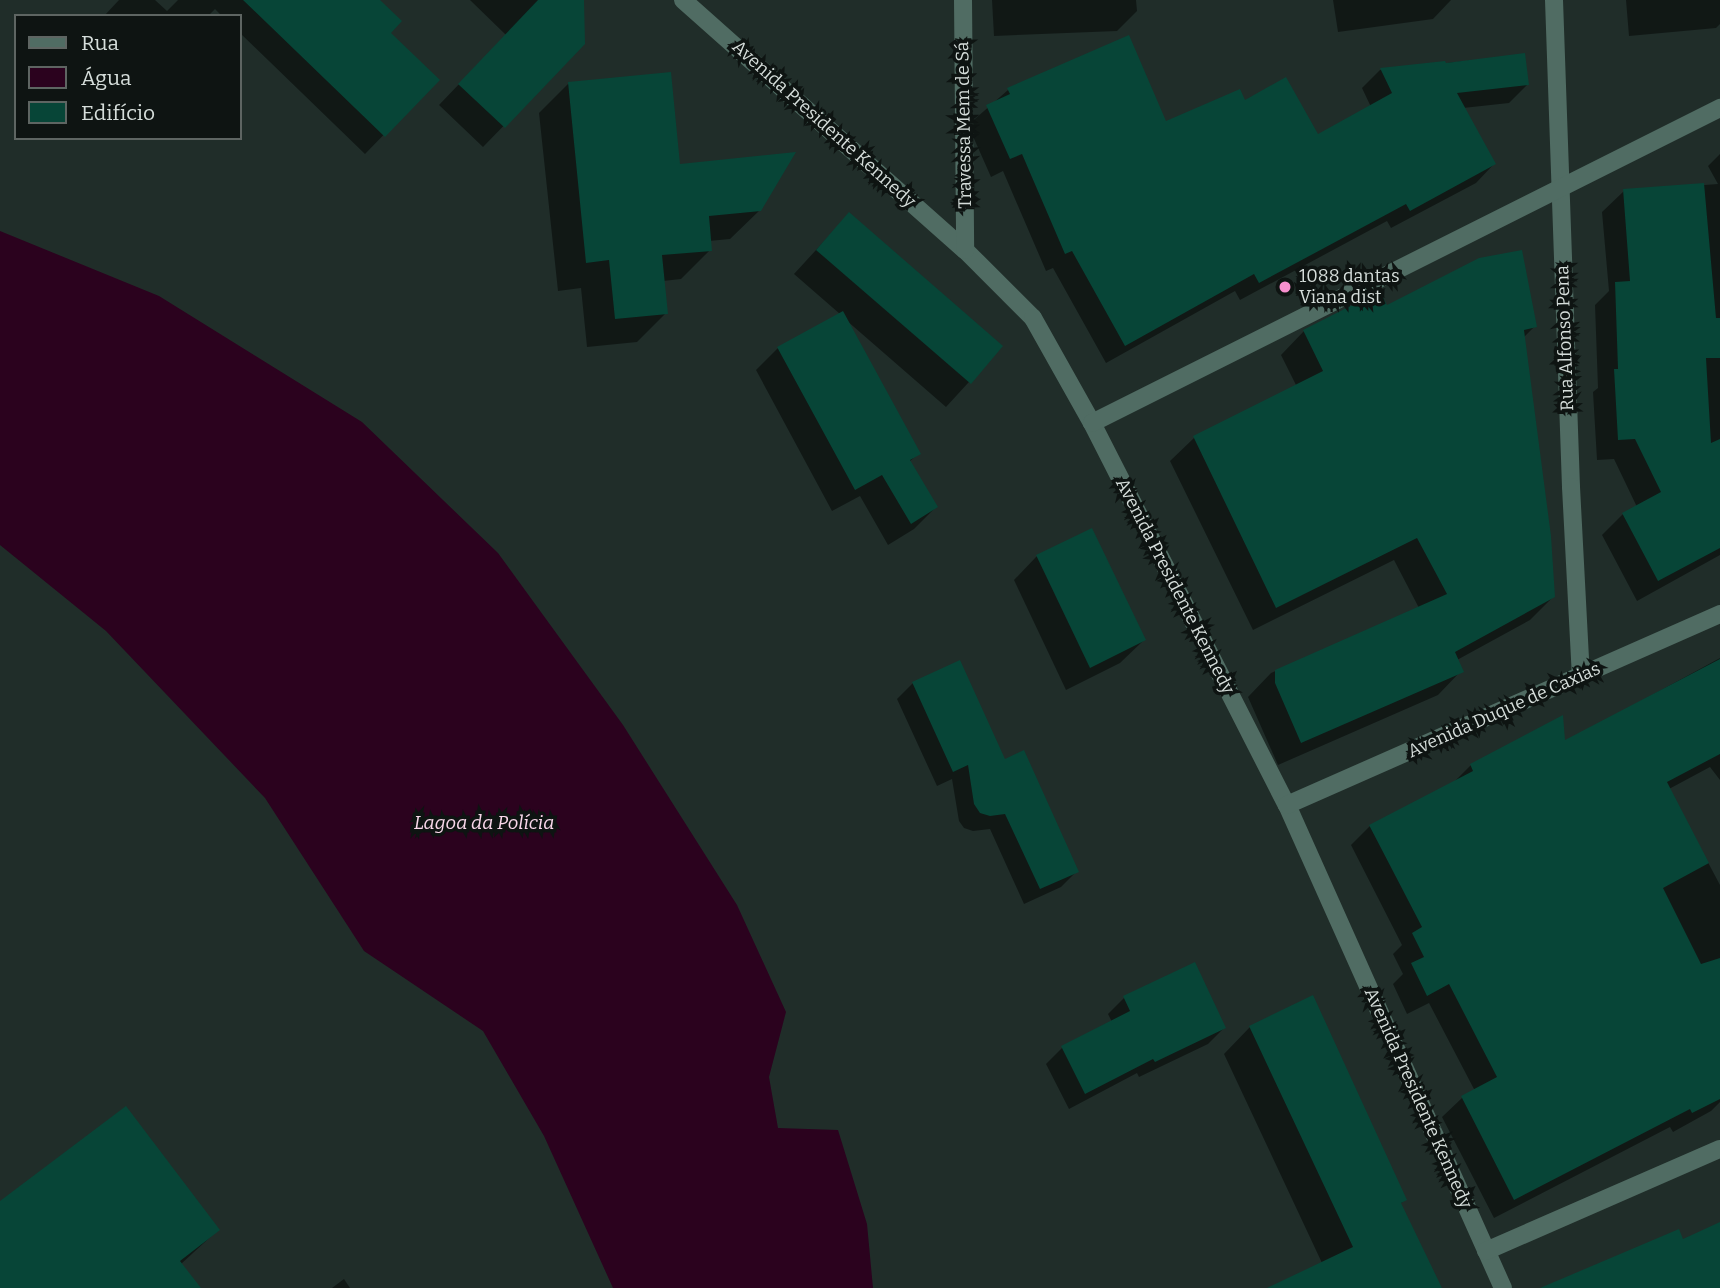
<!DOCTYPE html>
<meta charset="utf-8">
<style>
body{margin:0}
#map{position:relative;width:1720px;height:1288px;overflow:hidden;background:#202d29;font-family:Bitter,serif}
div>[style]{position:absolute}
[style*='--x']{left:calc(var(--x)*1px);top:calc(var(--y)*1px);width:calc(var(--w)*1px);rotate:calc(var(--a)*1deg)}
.water>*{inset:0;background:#2b021e}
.shadow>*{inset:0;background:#0007}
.building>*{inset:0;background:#074537}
.street>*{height:18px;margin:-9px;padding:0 9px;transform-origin:9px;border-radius:9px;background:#506c63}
.dots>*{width:19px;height:19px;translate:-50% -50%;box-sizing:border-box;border:4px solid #0e1412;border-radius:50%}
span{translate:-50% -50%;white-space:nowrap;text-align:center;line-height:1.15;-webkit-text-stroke:7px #0e1412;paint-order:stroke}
.street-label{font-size:18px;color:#d6dedb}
.poi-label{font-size:18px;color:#d6dedb}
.left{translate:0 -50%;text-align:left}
.water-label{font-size:19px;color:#fad8eb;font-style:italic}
.legend{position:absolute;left:14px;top:14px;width:228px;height:126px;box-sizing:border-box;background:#0e1412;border:2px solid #5e6562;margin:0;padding:9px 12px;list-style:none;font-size:21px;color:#d6dedb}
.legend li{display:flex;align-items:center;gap:14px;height:35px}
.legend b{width:35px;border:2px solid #5e6562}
</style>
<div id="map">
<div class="water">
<i style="clip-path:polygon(0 231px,159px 296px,362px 422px,498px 553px,623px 725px,737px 905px,786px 1012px,769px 1077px,778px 1128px,838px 1130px,867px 1224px,873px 1288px,613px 1288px,544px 1136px,483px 1031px,364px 951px,265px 798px,106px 631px,0 545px)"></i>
</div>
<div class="shadow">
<i style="clip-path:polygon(119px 0,155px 0,167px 11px,178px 0,377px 0,389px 33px,437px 80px,365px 154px,240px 33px,240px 16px,222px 16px,215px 9px,208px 16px,104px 16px)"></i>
<i style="clip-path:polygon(470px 0,579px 0,583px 44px,483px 147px,439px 105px,506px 35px)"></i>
<i style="clip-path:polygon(992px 0,1136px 0,1137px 11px,1117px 31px,994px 36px)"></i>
<i style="clip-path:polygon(1333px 0,1451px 0,1433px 19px,1338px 32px)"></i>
<i style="clip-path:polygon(1626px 0,1720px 0,1720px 24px,1716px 28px,1629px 36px)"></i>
<i style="clip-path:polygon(1128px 38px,1165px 123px,1244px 103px,1317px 136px,1371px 107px,1362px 88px,1380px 70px,1524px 55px,1528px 84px,1509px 103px,1463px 108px,1494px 164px,1476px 183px,1391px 228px,1387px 221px,1240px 300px,1235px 291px,1106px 363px,1053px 268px,1046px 271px,1003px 171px,991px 177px,968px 125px,1008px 90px)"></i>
<i style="clip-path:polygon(568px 84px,678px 165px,760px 210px,730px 239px,709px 241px,710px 250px,681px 279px,663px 281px,666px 313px,637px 342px,587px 347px,581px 288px,558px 291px,539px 113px)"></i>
<i style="clip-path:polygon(1720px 154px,1720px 555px,1637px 601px,1602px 535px,1623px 514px,1637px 507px,1614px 459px,1597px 460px,1593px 392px,1598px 388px,1595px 305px,1609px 291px,1602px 212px,1624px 191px,1718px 184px,1708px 166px)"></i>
<i style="clip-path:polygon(849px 214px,1001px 347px,946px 407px,846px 320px,919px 453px,909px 462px,936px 507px,914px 529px,888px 545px,860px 496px,832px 511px,756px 370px,778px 348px,840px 314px,794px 274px)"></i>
<i style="clip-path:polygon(1386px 307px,1535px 326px,1523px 338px,1553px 597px,1530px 620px,1457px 660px,1461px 671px,1438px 695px,1278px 765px,1248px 697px,1271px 673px,1419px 608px,1394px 560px,1253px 630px,1170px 461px,1194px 438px,1297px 387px,1281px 355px,1304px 331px)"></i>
<i style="clip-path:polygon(1037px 556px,1144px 640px,1120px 663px,1066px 690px,1014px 580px)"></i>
<i style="clip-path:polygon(1720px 658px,1720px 780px,1710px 767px,1669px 789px,1720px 885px,1720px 1102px,1711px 1111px,1673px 1132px,1670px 1127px,1494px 1218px,1442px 1117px,1462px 1098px,1475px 1091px,1429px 1003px,1407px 1014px,1393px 984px,1403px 974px,1393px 954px,1402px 945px,1351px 845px,1370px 826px,1453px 783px,1471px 765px,1564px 743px)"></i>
<i style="clip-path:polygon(913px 683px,1077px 871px,1061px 887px,1024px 904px,990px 829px,973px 831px,964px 828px,959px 821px,952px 779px,937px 786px,897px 699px)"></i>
<i style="clip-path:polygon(1124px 998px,1224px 1028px,1208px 1044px,1139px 1077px,1137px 1073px,1069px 1109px,1046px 1064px,1062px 1048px,1112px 1022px,1108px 1014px)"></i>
<i style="clip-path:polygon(1250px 1027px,1405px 1200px,1400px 1204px,1440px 1288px,1271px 1288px,1322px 1263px,1224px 1054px)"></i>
<i style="clip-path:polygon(0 1204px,218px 1230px,181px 1264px,199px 1288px,0 1288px)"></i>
<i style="clip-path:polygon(344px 1279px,350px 1288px,332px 1288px)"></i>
</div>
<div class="building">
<i style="clip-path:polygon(243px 0,380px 0,402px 21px,391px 33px,440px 80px,385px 137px)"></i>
<i style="clip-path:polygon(538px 0,584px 0,585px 44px,505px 128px,458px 84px)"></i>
<i style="clip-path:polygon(1129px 35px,1166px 121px,1240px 89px,1245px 100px,1286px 77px,1318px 134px,1392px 93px,1380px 68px,1445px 61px,1446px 63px,1525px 53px,1529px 85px,1457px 93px,1496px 164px,1410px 211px,1406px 204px,1259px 283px,1254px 274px,1125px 346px,1072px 251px,1065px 254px,1022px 154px,1010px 159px,986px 105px,1010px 94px,1007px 88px)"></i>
<i style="clip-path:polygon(671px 72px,680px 164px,796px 152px,761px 211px,709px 216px,712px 251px,662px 255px,668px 314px,615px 319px,609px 260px,586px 263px,568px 82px)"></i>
<i style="clip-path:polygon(1704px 183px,1716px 318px,1720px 318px,1720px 358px,1706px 358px,1711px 443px,1720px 439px,1720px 548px,1658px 581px,1622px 513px,1661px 492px,1635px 439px,1618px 440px,1614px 369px,1618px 369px,1615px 282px,1630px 281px,1623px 189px)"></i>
<i style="clip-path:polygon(849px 212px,1003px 346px,971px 384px,816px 250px)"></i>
<i style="clip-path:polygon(1522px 250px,1537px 327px,1524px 330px,1551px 536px,1555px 597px,1455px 652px,1464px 672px,1301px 743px,1275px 683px,1275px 670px,1447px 594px,1417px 538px,1276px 608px,1193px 436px,1323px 371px,1303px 330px,1380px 291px,1387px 305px,1479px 258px)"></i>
<i style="clip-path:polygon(843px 311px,921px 454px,910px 460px,938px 507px,911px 524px,882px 475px,855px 490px,777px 347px)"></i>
<i style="clip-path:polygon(1092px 528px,1146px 640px,1090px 668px,1036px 555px)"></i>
<i style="clip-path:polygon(1720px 659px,1720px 754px,1667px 782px,1709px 863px,1663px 888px,1701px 964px,1720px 958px,1720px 1099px,1692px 1113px,1690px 1109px,1514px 1200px,1461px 1096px,1497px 1077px,1449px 984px,1427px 996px,1411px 963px,1424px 957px,1412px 933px,1422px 927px,1369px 825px,1473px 771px,1470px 764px,1563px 715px,1565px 740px)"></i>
<i style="clip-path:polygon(960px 660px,1005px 759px,1024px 750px,1079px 872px,1040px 889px,1005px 814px,990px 816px,980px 813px,974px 804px,968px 765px,953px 772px,912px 682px)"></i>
<i style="clip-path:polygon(1195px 962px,1226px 1028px,1155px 1062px,1153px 1059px,1085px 1094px,1061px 1046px,1130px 1011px,1123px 996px)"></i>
<i style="clip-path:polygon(1313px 995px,1407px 1200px,1401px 1203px,1442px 1288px,1267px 1288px,1353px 1247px,1249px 1026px)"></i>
<i style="clip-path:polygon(126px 1106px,220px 1230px,180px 1261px,201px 1288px,0 1288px,0 1201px)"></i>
<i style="clip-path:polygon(1720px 1222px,1720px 1288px,1540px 1288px,1679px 1229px,1683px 1239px)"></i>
</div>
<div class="street">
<i style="--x:683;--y:0;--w:377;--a:41.6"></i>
<i style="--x:965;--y:250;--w:96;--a:45"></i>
<i style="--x:1033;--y:318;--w:120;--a:60.7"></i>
<i style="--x:1092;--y:423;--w:429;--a:63"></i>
<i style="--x:1287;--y:805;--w:529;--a:65.91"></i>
<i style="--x:963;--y:0;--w:250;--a:89.5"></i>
<i style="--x:1554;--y:0;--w:487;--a:88"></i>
<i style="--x:1571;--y:487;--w:189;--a:87"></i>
<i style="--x:1092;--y:423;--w:703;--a:-26.64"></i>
<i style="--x:1287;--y:805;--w:473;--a:-23.8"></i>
<i style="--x:1486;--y:1251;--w:255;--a:-23.6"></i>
</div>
<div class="dots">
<i style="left:1285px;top:287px;background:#f790ce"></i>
</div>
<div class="street-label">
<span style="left:824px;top:124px;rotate:42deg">Avenida Presidente Kennedy</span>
<span style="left:964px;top:125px;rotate:-91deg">Travessa Mem de Sá</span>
<span style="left:1565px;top:338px;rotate:-92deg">Rua Alfonso Pena</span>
<span style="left:1175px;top:586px;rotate:63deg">Avenida Presidente Kennedy</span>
<span style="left:1504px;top:710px;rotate:-24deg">Avenida Duque de Caxias</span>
<span style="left:1418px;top:1098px;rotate:66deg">Avenida Presidente Kennedy</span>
</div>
<div class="poi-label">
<span class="left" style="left:1299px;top:287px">1088 dantas<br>Viana dist</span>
</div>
<div class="water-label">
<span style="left:484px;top:823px">Lagoa da Polícia</span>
</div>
<ul class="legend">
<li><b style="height:9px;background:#506c63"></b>Rua</li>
<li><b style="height:19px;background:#2b021e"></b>Água</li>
<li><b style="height:19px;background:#074537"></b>Edifício</li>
</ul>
</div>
